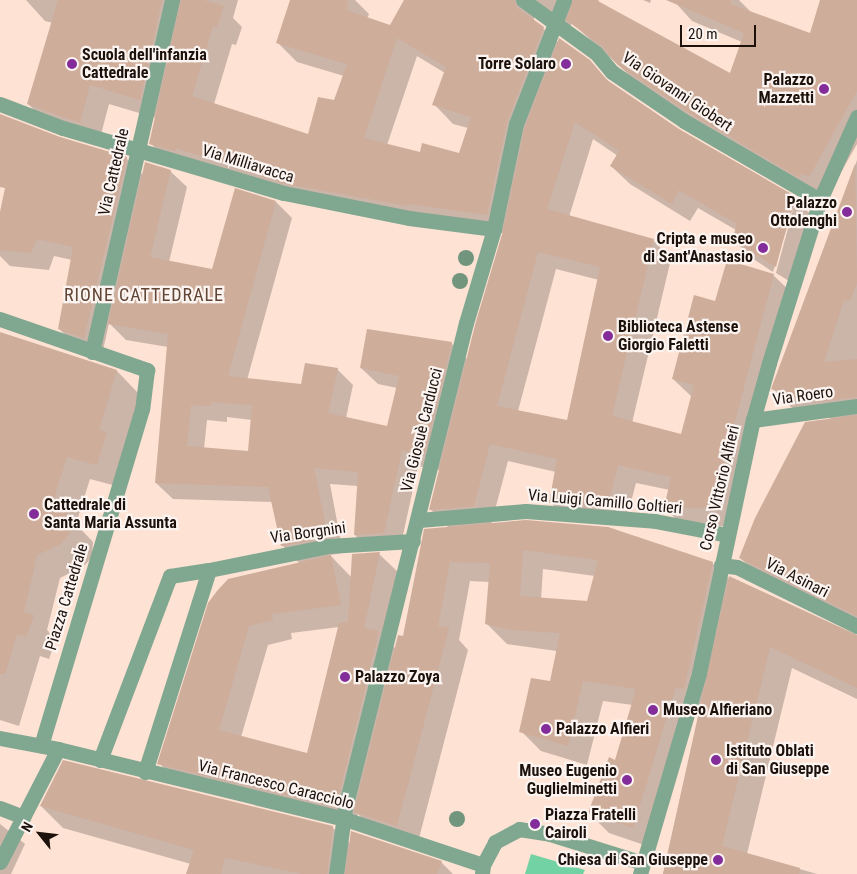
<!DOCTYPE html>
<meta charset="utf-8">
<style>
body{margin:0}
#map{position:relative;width:857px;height:874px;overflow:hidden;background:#fee2d3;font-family:"Roboto Condensed",sans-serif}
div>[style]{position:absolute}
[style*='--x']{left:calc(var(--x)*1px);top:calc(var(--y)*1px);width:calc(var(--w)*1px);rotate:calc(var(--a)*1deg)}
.green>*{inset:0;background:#73d2a3}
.shadow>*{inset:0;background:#0003}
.building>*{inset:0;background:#cead9b}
.minor>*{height:15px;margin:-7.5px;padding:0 7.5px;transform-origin:7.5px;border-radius:7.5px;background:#80a790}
.trees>*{width:16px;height:16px;margin:-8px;border-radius:50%;background:#72957d}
.dots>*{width:14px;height:14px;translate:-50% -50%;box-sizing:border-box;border:2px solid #fbf4f0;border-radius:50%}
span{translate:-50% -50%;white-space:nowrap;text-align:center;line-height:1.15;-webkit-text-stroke:4.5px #fbf4f0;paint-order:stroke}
.poi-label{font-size:16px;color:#1d110b;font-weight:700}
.left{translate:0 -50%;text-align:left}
.right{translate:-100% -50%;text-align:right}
.street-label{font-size:16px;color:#1d110b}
.neighbourhood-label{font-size:18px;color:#614535;letter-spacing:1px}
.north{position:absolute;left:15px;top:809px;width:50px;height:50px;-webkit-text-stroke:4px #fbf4f0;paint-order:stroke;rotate:299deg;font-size:14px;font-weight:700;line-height:20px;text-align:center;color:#1d110b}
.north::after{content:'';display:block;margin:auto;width:18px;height:22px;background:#1d110b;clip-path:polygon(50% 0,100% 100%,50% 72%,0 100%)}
.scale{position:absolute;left:680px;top:25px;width:76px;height:22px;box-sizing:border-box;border:2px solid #1d110b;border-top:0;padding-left:6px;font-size:15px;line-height:18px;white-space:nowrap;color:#1d110b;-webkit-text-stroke:4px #fbf4f0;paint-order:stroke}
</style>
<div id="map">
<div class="green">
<i style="clip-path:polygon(531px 854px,585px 870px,583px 874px,525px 874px)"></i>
</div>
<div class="shadow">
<i style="clip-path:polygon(evenodd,26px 0,238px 0,233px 18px,242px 27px,236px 45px,232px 44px,214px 104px,309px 135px,335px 102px,344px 76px,297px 62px,278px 43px,291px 0,355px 0,369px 14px,367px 19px,391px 27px,406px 0,599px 0,598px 2px,730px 74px,742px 42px,692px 21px,673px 0,739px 0,752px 13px,811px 35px,821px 0,857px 0,857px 144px,828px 195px,819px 196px,710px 132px,639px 84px,572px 23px,570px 27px,534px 14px,534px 20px,559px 43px,589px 61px,612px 85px,678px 130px,794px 197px,812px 216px,794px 284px,776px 273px,795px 202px,773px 272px,752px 258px,734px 240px,736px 230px,698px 208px,690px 221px,630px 184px,611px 166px,618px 156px,593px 139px,569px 217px,653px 240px,671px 259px,632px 423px,682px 436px,692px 397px,673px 379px,716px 302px,773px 275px,792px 293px,729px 526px,683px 526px,665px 508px,670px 490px,636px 483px,625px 525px,569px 521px,551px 503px,556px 472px,508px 461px,491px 525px,712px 563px,730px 580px,857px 635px,857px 699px,792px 668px,747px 854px,817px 874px,663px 874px,701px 708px,696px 706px,653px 848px,609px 833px,589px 813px,616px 761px,633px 705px,603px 701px,587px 765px,541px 751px,521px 731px,551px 683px,557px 651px,507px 644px,487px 624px,490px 582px,470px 581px,459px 640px,468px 650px,417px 846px,375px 832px,358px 814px,355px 826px,178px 782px,159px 763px,210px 604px,300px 564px,282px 545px,273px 502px,173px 499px,156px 483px,168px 347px,126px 340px,109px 323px,102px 355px,77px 346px,59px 329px,72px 260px,54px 256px,49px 270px,10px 266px,0 256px,0 218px,16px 149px,0 171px,0 115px,21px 125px,126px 158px,143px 175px,170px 171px,187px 187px,169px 262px,213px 270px,276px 202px,292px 218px,247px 380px,302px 385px,337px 369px,353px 385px,346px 418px,388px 427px,397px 388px,378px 384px,361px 368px,451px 343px,468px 360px,504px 233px,428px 222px,170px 162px,150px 143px,156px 118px,109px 104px,99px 142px,48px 123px,28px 104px,53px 23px,45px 21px,26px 0,417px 56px,445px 73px,434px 104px,453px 124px,468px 128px,460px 155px,420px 153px,387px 145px,417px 56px,26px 0,556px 269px,599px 280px,568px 422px,518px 411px,556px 269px,26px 0,227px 417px,252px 420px,249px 452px,204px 449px,207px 420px,227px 422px,227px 417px,26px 0,418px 466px,440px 470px,430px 509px,449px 528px,404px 638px,396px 649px,385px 638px,399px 573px,379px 554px,352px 578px,330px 555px,343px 553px,330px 484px,358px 486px,355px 535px,371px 551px,400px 549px,418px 466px,26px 0,543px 569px,595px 576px,588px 603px,541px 599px,543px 569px,26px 0,339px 627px,308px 754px,241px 737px,268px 645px,292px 639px,291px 633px,339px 627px)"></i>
<i style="clip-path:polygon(643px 0,651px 0,650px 3px)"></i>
<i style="clip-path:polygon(857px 160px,857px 624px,760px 577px,740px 558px,836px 420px,792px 408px,773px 389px)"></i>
<i style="clip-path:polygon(0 334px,117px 371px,139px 394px,120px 487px,90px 479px,76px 524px,93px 542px,92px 557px,84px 566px,60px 578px,47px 630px,56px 639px,49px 659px,40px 656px,19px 726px,0 720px)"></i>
<i style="clip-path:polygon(41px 806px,332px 827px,351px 845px,441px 862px,453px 874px,188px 874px,191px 864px,63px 828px)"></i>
<i style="clip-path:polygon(0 824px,25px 844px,11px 874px,0 874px)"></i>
</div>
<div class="building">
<i style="clip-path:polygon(58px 0,162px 0,140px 100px,90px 85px,80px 123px,27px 104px)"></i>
<i style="clip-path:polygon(evenodd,181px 0,203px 0,224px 6px,217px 27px,213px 26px,192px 96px,308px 134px,318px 97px,334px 100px,347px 64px,276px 43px,290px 0,348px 0,346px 10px,390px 25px,404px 0,514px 0,517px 8px,544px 27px,507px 122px,487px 215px,409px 204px,408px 206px,286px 184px,176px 148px,175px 151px,149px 144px,181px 0,397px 38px,446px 67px,432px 105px,471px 117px,459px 153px,422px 143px,420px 152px,364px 138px,397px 38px)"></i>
<i style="clip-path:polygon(573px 0,596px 0,730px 73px,744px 33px,666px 0,731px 0,730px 4px,810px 33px,820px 0,857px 0,857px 91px,809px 177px,801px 173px,800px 178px,689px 113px,618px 65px,602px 46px,566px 20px)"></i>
<i style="clip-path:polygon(evenodd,559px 38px,590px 60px,607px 80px,679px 129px,795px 196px,776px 267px,732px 240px,737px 224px,679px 190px,672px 204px,610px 166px,619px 151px,575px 122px,547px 209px,654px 239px,612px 416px,681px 434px,694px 385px,672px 379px,694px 295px,715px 301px,727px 260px,774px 274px,712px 508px,664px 508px,671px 477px,618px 465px,607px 508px,549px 503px,557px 459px,490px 444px,474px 506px,429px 510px,475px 325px,503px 231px,525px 127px,559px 38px,538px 252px,600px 267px,567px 420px,497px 406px,538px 252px)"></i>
<i style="clip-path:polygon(0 114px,60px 137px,127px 157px,84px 338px,58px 329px,73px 247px,37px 239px,31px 253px,0 250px,0 212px,5px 188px,0 187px)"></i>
<i style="clip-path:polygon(evenodd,145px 162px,171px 170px,150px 257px,212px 269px,235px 188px,276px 201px,228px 376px,301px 384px,305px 363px,338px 368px,328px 413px,387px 426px,399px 376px,360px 368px,367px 329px,452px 342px,424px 455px,402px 450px,384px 533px,354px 535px,358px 472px,314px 468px,328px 537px,281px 546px,268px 487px,155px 483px,168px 334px,108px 324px,145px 162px,211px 402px,252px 405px,248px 451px,187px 446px,191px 405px,211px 406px,211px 402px)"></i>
<i style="clip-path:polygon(855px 164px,857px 283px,850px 301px,844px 300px,824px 362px,857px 359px,857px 397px,816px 402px,819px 397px,803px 399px,771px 389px)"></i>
<i style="clip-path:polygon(0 332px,117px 370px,99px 430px,107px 432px,97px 465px,67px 457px,53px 501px,71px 518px,69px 534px,61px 544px,37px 555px,24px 612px,34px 615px,26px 637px,17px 634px,5px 674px,0 674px)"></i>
<i style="clip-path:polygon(857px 415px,857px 616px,739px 558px,755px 518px,805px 422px)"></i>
<i style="clip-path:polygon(evenodd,526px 520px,608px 527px,713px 562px,684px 689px,676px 687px,633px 828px,588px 813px,609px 757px,615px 760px,636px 689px,583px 681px,568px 746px,519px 732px,531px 678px,550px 681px,560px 633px,512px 630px,485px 624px,490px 563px,450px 562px,438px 626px,449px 628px,397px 826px,354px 812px,398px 635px,403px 636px,424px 529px,526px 520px,523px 550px,598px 560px,587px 601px,520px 596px,523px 550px)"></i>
<i style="clip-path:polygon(380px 552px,364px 628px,379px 631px,336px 807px,157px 764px,208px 603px,217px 591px,228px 579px,331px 555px,341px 605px,272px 614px,273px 620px,249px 626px,219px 730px,307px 753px,339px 623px,348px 622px,352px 554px)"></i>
<i style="clip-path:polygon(729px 576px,857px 635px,857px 688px,770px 647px,722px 846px,800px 868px,799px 874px,663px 874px)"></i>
<i style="clip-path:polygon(63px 760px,333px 826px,327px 874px,303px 874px,225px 858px,221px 874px,186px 874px,194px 850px,40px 806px)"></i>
<i style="clip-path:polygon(351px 831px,442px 861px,437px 874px,345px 874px)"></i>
</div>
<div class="minor">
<i style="--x:523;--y:0;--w:90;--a:36"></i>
<i style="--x:596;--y:53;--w:25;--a:50"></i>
<i style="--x:612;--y:72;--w:87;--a:34.2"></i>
<i style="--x:684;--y:121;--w:157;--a:30.2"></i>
<i style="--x:0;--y:104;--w:67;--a:20.9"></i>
<i style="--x:63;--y:128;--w:230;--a:16.4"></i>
<i style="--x:284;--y:193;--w:127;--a:11.3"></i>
<i style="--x:409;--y:218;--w:86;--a:7.4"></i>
<i style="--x:0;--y:319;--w:156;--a:19.1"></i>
<i style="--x:147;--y:370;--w:39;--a:97"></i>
<i style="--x:142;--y:409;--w:351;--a:106.7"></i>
<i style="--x:92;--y:352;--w:361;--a:-77.2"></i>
<i style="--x:753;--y:420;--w:105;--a:-7.7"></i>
<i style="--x:419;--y:520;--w:107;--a:-4.8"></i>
<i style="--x:526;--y:511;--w:129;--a:4.4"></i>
<i style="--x:655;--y:521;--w:74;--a:10.9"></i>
<i style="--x:721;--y:565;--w:16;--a:7"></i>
<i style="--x:737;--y:567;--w:134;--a:26.2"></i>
<i style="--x:209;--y:570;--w:121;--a:-11.4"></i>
<i style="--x:328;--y:546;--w:85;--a:-3.4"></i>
<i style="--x:0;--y:738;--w:59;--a:10.7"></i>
<i style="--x:58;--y:749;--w:295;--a:13.7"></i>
<i style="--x:345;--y:819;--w:145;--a:18.4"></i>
<i style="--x:100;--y:760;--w:197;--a:-69.2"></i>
<i style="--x:170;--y:576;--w:39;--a:-9"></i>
<i style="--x:209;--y:570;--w:212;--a:107.6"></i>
<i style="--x:0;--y:808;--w:25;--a:21"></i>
<i style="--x:0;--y:862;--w:127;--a:-62.8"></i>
<i style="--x:336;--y:874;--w:67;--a:-82.2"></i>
<i style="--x:345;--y:808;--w:500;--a:-76"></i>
<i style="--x:466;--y:323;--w:98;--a:-73.4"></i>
<i style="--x:494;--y:229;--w:107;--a:-78.2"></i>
<i style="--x:516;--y:124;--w:133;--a:-68.8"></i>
<i style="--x:482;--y:874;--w:9;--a:-84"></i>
<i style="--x:483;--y:865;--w:26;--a:-62"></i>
<i style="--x:495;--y:842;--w:27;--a:-28"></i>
<i style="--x:519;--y:829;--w:31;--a:9"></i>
<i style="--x:550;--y:834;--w:97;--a:17.3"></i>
<i style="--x:640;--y:874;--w:209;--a:-73.6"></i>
<i style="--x:699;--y:673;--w:259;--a:-78"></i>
<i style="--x:753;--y:420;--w:59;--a:-74.3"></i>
<i style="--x:769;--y:363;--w:171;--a:-72.6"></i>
<i style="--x:820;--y:200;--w:91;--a:-66"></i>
</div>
<div class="trees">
<i style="left:466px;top:258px"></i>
<i style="left:460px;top:281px"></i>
<i style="left:457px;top:819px"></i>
</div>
<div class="dots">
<i style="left:72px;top:64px;background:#832d9b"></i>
<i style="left:566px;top:64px;background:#832d9b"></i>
<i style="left:824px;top:89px;background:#832d9b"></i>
<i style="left:847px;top:212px;background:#832d9b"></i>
<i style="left:763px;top:248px;background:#832d9b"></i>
<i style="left:608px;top:336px;background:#832d9b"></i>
<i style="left:34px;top:514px;background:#832d9b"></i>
<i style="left:345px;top:677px;background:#832d9b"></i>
<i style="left:653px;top:710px;background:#832d9b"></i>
<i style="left:546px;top:729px;background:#832d9b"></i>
<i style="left:716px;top:760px;background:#832d9b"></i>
<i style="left:627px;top:780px;background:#832d9b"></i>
<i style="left:535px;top:824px;background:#832d9b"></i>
<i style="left:718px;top:860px;background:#832d9b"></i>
</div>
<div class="poi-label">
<span class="left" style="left:82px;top:64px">Scuola dell'infanzia<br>Cattedrale</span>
<span class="right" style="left:556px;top:64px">Torre Solaro</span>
<span class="right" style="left:814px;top:89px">Palazzo<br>Mazzetti</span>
<span class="right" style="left:837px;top:212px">Palazzo<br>Ottolenghi</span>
<span class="right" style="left:753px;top:248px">Cripta e museo<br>di Sant'Anastasio</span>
<span class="left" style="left:618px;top:336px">Biblioteca Astense<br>Giorgio Faletti</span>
<span class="left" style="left:44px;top:514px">Cattedrale di<br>Santa Maria Assunta</span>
<span class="left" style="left:355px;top:677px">Palazzo Zoya</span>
<span class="left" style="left:663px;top:710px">Museo Alfieriano</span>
<span class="left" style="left:556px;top:729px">Palazzo Alfieri</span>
<span class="left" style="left:726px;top:760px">Istituto Oblati<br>di San Giuseppe</span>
<span class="right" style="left:617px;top:780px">Museo Eugenio<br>Guglielminetti</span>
<span class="left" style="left:545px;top:824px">Piazza Fratelli<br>Cairoli</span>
<span class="right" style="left:708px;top:860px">Chiesa di San Giuseppe</span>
</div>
<div class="street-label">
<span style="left:677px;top:92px;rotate:34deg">Via Giovanni Giobert</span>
<span style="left:248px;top:164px;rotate:17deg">Via Milliavacca</span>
<span style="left:114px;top:172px;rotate:-77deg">Via Cattedrale</span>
<span style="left:803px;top:396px;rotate:-8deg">Via Roero</span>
<span style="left:422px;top:430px;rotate:-76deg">Via Giosuè Carducci</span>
<span style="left:720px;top:488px;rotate:-77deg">Corso Vittorio Alfieri</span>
<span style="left:605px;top:502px;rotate:5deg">Via Luigi Camillo Goltieri</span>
<span style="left:308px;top:533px;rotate:-8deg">Via Borgnini</span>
<span style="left:797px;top:578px;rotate:27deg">Via Asinari</span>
<span style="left:67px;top:597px;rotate:-73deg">Piazza Cattedrale</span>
<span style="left:276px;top:785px;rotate:14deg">Via Francesco Caracciolo</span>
</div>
<div class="neighbourhood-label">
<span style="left:144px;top:295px">RIONE CATTEDRALE</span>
</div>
<div class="north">N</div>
<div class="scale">20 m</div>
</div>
